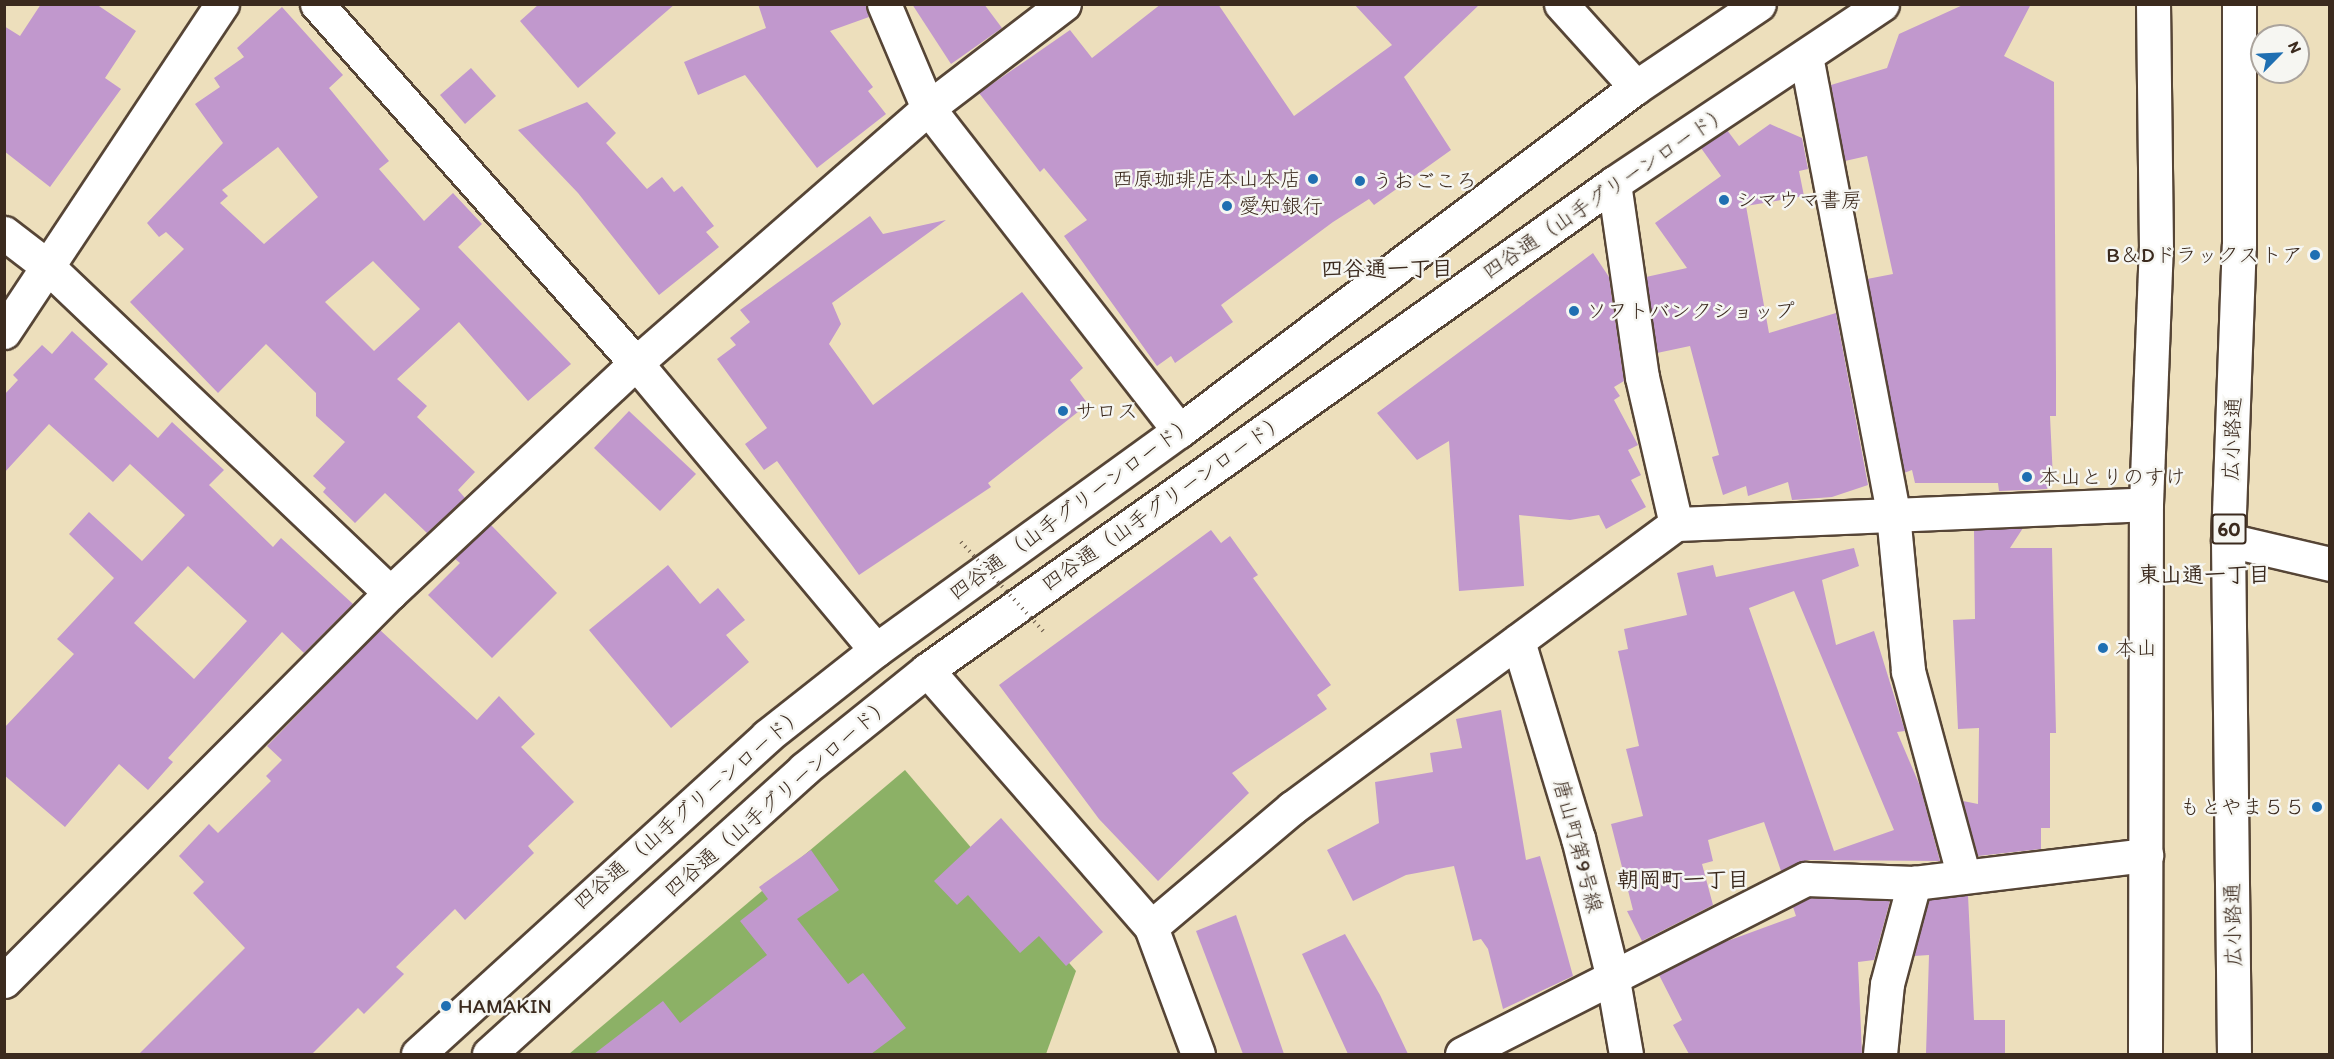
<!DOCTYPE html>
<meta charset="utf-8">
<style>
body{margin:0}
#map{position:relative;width:2334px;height:1059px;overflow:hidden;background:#eddfbc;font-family:Itim,"Klee One",sans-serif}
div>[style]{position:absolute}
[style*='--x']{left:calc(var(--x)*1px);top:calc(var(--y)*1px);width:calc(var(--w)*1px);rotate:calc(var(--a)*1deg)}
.forest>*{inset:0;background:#8cb166}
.building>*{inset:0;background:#c198cd}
.roads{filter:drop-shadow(2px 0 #564536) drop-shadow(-2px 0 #564536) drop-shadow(0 2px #564536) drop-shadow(0 -2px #564536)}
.minor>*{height:33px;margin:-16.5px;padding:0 16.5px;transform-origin:16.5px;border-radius:16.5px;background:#fff}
.major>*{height:33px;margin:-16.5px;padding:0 16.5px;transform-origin:16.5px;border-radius:16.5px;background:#fff}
.path-bridge>*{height:4px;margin-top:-2px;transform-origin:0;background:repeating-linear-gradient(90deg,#564536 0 1.5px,transparent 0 6px)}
.dots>*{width:16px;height:16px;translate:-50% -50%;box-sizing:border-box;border:3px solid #f6f6f2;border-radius:50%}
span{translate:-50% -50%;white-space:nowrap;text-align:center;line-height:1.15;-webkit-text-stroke:5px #f6f6f2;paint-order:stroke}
.shield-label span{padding:2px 4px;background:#f6f6f2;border:2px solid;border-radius:4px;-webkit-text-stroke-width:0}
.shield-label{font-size:20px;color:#3b2a1e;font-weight:700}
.poi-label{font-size:21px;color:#3b2a1e}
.right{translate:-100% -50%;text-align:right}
.left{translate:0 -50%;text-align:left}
.street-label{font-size:21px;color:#3b2a1e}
.neighbourhood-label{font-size:22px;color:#3b2a1e;font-weight:700}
.frame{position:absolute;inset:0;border:6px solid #3b2a1e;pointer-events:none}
.north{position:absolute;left:2250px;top:24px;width:60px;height:60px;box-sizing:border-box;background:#f6f6f2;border:2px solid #aba49d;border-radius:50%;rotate:66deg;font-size:16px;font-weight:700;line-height:24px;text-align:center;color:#3b2a1e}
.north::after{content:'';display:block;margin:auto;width:21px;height:27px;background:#1f6fb2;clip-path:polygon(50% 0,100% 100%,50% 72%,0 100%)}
</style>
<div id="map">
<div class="forest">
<i style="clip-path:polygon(905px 770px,1076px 971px,1046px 1054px,569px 1054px)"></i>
</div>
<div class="building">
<i style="clip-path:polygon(41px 4px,96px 4px,136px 31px,105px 78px,121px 89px,50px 187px,4px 151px,4px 26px,20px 36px)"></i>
<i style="clip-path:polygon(539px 4px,675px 4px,578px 88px,520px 21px)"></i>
<i style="clip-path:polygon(758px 4px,866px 4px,869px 17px,830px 31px,873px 87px,868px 91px,886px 114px,817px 168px,745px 75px,698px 95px,684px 62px,766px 28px)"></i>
<i style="clip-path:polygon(912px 4px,984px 4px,1002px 28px,951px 64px)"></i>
<i style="clip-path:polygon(1161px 4px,1218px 4px,1294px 116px,1392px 45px,1354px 4px,1480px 4px,1404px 77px,1451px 150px,1374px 205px,1369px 199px,1333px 222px,1221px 305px,1233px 322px,1175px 363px,1171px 356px,1157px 366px,1064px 236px,1087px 220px,1044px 168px,1040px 172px,979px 93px,1070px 30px,1092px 58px)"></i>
<i style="clip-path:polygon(1965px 4px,2031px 4px,2004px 56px,2054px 82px,2056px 375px,2056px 416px,2050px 416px,2053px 479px,2047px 489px,1999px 491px,1998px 483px,1915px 483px,1912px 470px,1904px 473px,1867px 279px,1893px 274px,1867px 156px,1845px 161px,1831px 85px,1887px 68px,1899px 34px)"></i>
<i style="clip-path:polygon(evenodd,282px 7px,343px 75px,329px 88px,389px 161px,379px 169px,424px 221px,453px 193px,482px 224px,458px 247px,571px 364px,528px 401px,459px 322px,397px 379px,427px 406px,417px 417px,475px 472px,458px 490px,465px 498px,427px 533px,385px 493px,355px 523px,323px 492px,326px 488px,313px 476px,345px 442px,316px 416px,316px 393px,266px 344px,218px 393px,130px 302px,184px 249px,166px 232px,159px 237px,147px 223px,223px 143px,195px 104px,220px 87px,214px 78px,244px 57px,237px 48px,282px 7px,278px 147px,318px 197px,264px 244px,220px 203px,228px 196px,222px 190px,278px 147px,282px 7px,373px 261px,420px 309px,374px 351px,325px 302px,373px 261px)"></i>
<i style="clip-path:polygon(471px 68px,496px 96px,465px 124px,440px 95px)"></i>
<i style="clip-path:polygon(587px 102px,616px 133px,606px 143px,647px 189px,662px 177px,674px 192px,682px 186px,714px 226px,706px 232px,719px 247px,659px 295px,578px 193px,518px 130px)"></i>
<i style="clip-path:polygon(1770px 124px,1802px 138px,1808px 169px,1799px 171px,1804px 196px,1746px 206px,1769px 333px,1836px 313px,1868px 485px,1832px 497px,1792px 500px,1788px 482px,1748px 496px,1746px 486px,1723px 495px,1712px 457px,1719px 455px,1690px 346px,1657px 353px,1646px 277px,1687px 268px,1655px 223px,1721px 176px,1701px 148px,1727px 130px,1739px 146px)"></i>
<i style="clip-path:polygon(870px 216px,883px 234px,946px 220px,832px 303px,841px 324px,829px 344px,873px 405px,1022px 292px,1083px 368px,1070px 380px,1088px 404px,988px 483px,991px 487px,859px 575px,777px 461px,764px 470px,745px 444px,767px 428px,717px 359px,736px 345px,730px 338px,750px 322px,740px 310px)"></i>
<i style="clip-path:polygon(1593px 253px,1609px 277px,1624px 381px,1614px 387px,1620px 396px,1614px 400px,1638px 445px,1628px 450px,1641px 475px,1631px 480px,1646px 507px,1606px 529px,1599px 515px,1570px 520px,1519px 515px,1524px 586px,1459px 591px,1449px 441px,1417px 460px,1377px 413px)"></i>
<i style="clip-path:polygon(evenodd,72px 331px,108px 364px,94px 379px,158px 438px,172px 422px,224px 470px,209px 485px,273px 547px,281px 538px,353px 604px,304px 653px,282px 632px,168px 758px,173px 762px,148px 790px,119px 764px,65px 827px,4px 775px,4px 728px,74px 654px,57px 639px,114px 578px,69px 534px,89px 512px,142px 561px,185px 515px,130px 464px,113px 482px,49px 424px,4px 473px,4px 395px,18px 380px,13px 375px,42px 345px,52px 354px,72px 331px,188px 566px,247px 621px,194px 679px,134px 623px,188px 566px)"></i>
<i style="clip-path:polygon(629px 411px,696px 474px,660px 511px,594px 448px)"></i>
<i style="clip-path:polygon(491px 525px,557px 593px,492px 658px,428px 595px,460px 563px,454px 558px)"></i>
<i style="clip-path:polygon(2023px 528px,2010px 548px,2052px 548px,2056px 733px,2050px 733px,2050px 828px,2041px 828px,2041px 849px,1978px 856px,1963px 801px,1978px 804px,1979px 728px,1958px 729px,1953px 620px,1975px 619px,1974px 530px)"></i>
<i style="clip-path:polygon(1211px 530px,1221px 543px,1230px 536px,1258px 575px,1253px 578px,1331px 685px,1317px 695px,1327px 709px,1232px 773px,1249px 793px,1158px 881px,1099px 819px,999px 685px)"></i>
<i style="clip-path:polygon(evenodd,1854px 548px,1859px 566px,1822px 580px,1836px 645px,1874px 631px,1905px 731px,1897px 732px,1920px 786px,1940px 861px,1807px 860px,1781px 871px,1764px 822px,1708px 840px,1713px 861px,1702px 864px,1713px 905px,1642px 941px,1627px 911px,1633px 910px,1611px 824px,1643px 816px,1626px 749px,1639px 746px,1618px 651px,1628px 649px,1624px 629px,1687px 615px,1677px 573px,1713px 565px,1716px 577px,1854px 548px,1794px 591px,1894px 830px,1834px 851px,1749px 608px,1794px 591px)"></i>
<i style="clip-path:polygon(668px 565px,700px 604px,718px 588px,745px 620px,726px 635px,749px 662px,671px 728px,589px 630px)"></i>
<i style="clip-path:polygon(380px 630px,477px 720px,499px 696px,535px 734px,521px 747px,574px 802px,528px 846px,534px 853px,465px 920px,455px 909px,396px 967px,404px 974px,364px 1014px,358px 1008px,312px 1054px,139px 1054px,245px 948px,193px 893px,204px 882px,179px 856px,209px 824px,218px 833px,271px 781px,266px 776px,282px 760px,267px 746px)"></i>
<i style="clip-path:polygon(1501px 710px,1526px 860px,1540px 856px,1573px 976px,1503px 1009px,1488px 949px,1481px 939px,1473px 941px,1454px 866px,1406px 875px,1353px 901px,1327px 850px,1379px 823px,1375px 782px,1433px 772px,1430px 753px,1462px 748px,1456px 719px)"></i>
<i style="clip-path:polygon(1001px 818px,1103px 932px,1066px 966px,1039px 936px,1020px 953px,968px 895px,957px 905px,934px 881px)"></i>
<i style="clip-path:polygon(811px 850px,839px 890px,797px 919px,848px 984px,863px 973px,906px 1028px,871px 1054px,594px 1054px,663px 1001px,680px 1023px,767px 955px,740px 921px,768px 899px,759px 887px)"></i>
<i style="clip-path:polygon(1968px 895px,1974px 1020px,2005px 1020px,2005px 1054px,1926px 1054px,1929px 955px,1914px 956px,1929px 900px)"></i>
<i style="clip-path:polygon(1810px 898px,1890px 901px,1874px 960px,1858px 962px,1862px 1054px,1689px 1054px,1673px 1025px,1682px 1020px,1659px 975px,1722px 943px,1796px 916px,1793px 907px)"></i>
<i style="clip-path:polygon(1236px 915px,1284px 1054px,1243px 1054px,1196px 931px)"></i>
<i style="clip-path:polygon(1345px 934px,1380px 995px,1408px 1054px,1348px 1054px,1302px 954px)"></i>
</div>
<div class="roads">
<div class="minor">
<i style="--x:317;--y:4;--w:480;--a:48.4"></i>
<i style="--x:636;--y:363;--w:388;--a:-41.1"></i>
<i style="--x:928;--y:108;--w:171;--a:-37.4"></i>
<i style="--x:884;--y:4;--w:113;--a:67.1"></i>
<i style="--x:928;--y:108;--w:409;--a:52.1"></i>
<i style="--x:1561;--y:4;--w:112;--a:47.9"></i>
<i style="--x:1806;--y:56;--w:466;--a:79.2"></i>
<i style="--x:1893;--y:514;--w:158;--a:84.5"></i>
<i style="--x:1908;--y:671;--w:213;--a:74.8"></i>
<i style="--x:1614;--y:183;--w:196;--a:81.8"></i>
<i style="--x:1642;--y:377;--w:151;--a:77"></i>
<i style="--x:4;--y:233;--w:54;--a:37.5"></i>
<i style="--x:47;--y:266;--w:474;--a:43.6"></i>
<i style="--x:4;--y:332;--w:394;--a:-56.4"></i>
<i style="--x:2228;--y:540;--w:105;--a:13.2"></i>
<i style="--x:1518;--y:641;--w:206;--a:73.1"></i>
<i style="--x:1578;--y:838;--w:140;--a:76"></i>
<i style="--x:1612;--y:974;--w:81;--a:80.1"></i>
<i style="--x:927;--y:670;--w:341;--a:48.9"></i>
<i style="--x:1151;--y:927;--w:135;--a:69.7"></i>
<i style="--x:1151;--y:927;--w:185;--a:-40.2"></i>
<i style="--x:1292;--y:808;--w:478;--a:-36.5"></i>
<i style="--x:1676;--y:524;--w:470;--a:-2.4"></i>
<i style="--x:4;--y:981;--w:547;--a:-45.15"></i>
<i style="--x:390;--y:593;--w:337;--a:-43.1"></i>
<i style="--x:636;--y:363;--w:374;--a:50.1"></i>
<i style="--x:418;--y:1054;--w:472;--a:-42.3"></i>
<i style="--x:767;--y:736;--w:139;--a:-38.3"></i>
<i style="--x:876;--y:650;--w:374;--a:-35.9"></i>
<i style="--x:1179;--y:431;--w:572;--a:-36.97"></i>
<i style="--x:1636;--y:87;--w:148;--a:-34"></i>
<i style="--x:489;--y:1054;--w:425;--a:-42.1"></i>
<i style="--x:804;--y:769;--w:158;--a:-38.8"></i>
<i style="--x:927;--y:670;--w:842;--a:-35.33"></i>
<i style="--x:1614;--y:183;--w:322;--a:-33.7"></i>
<i style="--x:1462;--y:1054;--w:386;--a:-27"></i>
<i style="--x:1806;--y:879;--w:108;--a:2.1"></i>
<i style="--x:1914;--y:883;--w:234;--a:-6.9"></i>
<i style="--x:1880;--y:1054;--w:70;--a:-84.3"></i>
<i style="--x:1887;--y:984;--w:105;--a:-75"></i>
</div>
<div class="major">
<i style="--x:2145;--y:1054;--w:550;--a:-89.9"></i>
<i style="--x:2146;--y:504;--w:255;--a:-87.8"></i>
<i style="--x:2156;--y:249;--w:245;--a:-90.7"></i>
<i style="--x:2234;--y:1054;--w:514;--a:-90.67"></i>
<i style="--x:2228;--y:540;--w:295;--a:-87.9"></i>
<i style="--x:2239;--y:245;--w:241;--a:-90"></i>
</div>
</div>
<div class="path-bridge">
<i style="--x:961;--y:542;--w:124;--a:47.3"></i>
</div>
<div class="dots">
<i style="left:1313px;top:179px;background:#1f6fb2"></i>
<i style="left:1360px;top:181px;background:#1f6fb2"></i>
<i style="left:1724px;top:200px;background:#1f6fb2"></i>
<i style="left:1227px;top:206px;background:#1f6fb2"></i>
<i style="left:2315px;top:255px;background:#1f6fb2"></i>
<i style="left:1574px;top:311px;background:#1f6fb2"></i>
<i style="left:1063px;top:411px;background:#1f6fb2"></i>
<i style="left:2027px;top:477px;background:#1f6fb2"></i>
<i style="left:2103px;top:648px;background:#1f6fb2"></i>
<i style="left:2317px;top:807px;background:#1f6fb2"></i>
<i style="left:446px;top:1006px;background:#1f6fb2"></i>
</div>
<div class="shield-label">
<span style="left:2229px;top:529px">60</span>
</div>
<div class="poi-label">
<span class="right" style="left:1301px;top:179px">西原珈琲店本山本店</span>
<span class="left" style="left:1372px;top:181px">うおごころ</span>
<span class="left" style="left:1736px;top:200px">シマウマ書房</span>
<span class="left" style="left:1239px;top:206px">愛知銀行</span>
<span class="right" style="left:2303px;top:255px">B＆Dドラックストア</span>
<span class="left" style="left:1586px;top:311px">ソフトバンクショップ</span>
<span class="left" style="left:1075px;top:411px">サロス</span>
<span class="left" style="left:2039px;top:477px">本山とりのすけ</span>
<span class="left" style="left:2115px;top:648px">本山</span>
<span class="right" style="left:2305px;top:807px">もとやま５５</span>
<span class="left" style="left:458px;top:1006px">HAMAKIN</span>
</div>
<div class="street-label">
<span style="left:1606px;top:192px;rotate:-34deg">四谷通（山手グリーンロード）</span>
<span style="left:2232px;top:439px;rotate:-88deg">広小路通</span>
<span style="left:1164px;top:502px;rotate:-35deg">四谷通（山手グリーンロード）</span>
<span style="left:1072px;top:508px;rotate:-36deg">四谷通 （山手グリーンロード）</span>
<span style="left:778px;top:797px;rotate:-41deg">四谷通（山手グリーンロード）</span>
<span style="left:689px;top:808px;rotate:-41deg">四谷通 （山手グリーンロード）</span>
<span style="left:1578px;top:846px;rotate:75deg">唐山町第9号線</span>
<span style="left:2233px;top:925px;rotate:-91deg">広小路通</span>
</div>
<div class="neighbourhood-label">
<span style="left:1387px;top:269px">四谷通一丁目</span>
<span style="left:2204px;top:575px">東山通一丁目</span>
<span style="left:1683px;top:880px">朝岡町一丁目</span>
</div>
<div class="frame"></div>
<div class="north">N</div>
</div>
